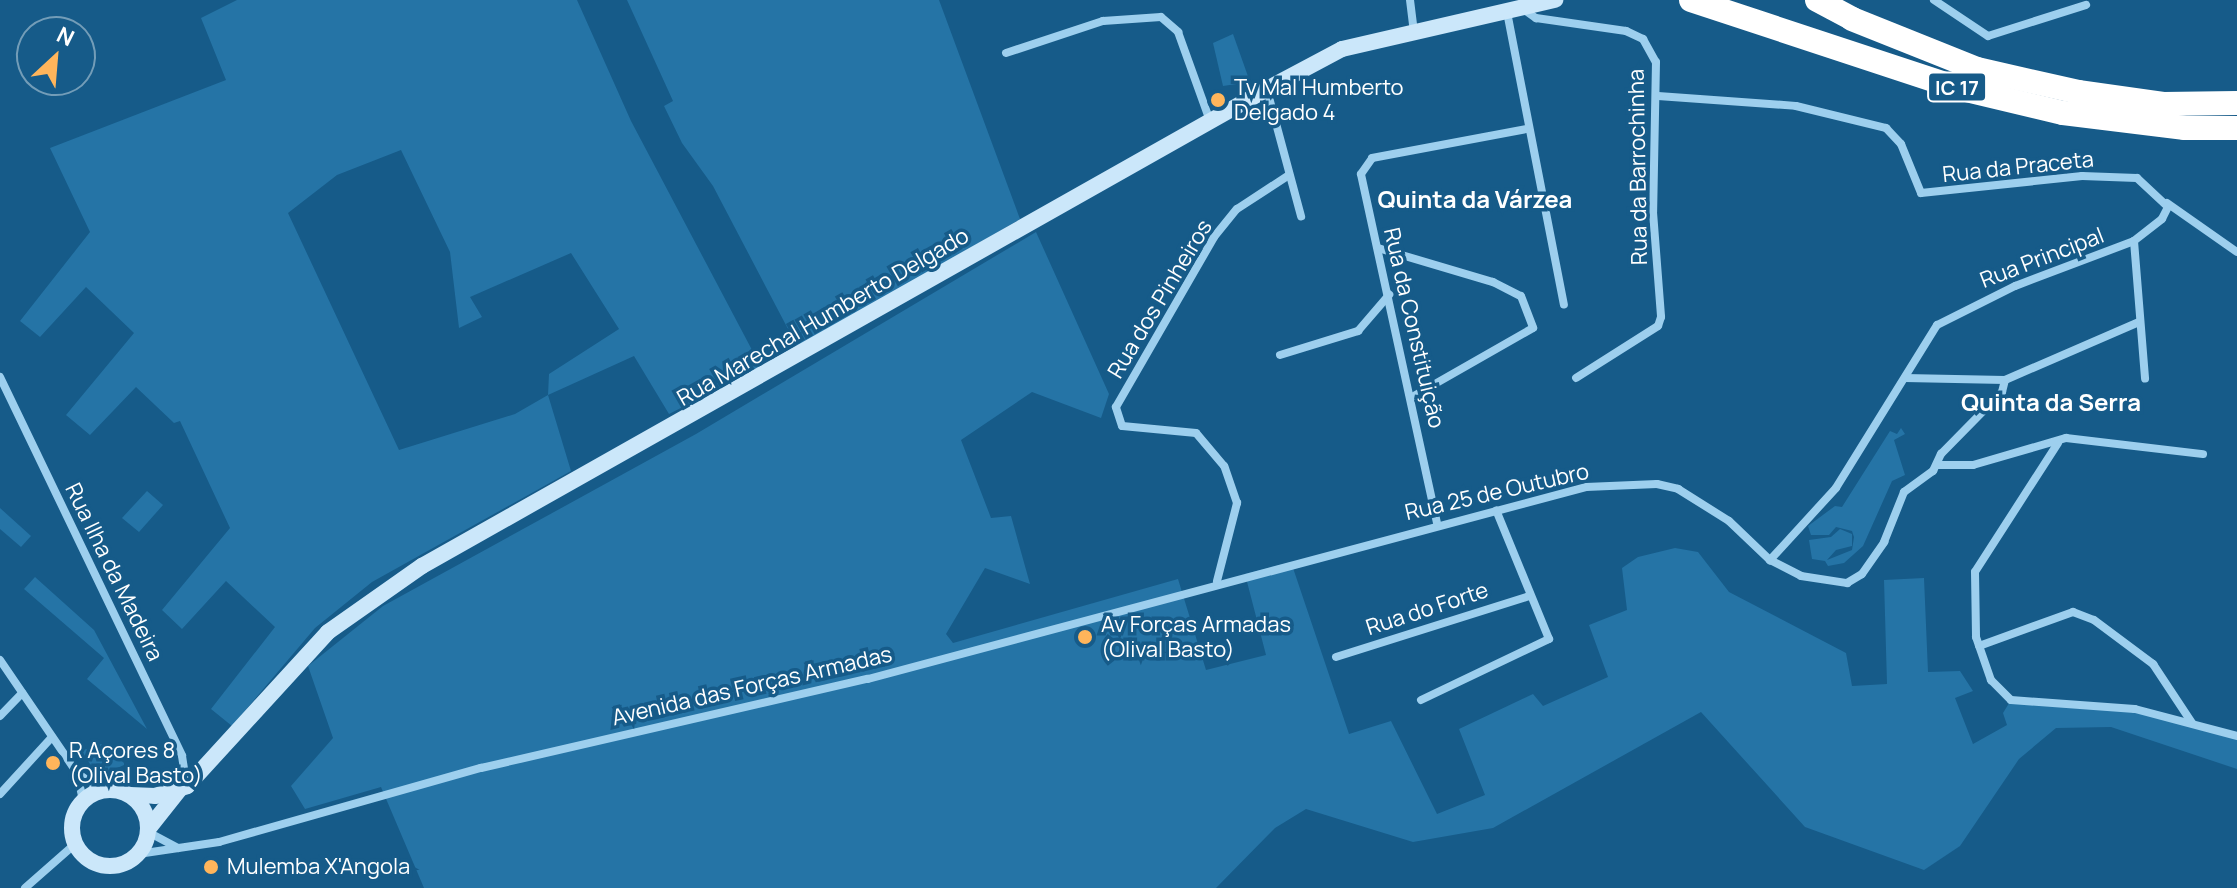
<!DOCTYPE html>
<meta charset="utf-8">
<style>
body{margin:0}
#map{position:relative;width:2237px;height:888px;overflow:hidden;background:#165b89;font-family:Manrope,sans-serif}
div>[style]{position:absolute}
[style*='--x']{left:calc(var(--x)*1px);top:calc(var(--y)*1px);width:calc(var(--w)*1px);rotate:calc(var(--a)*1deg)}
.green>*{inset:0;background:#2574a6}
.street>*{height:8px;margin:-4px;padding:0 4px;transform-origin:4px;border-radius:4px;background:#9dcfee}
.secondary>*{height:16px;margin:-8px;padding:0 8px;transform-origin:8px;border-radius:8px;background:#cbe7fa}
.secondary>.ring{margin:-8px;padding:0;box-sizing:content-box;background:none;border:16px solid #cbe7fa;border-radius:50%}
.highway>*{height:24px;margin:-12px;padding:0 12px;transform-origin:12px;border-radius:12px;background:#fff}
.dots>*{width:22px;height:22px;translate:-50% -50%;box-sizing:border-box;border:4px solid #165b89;border-radius:50%}
span{translate:-50% -50%;white-space:nowrap;text-align:center;line-height:1.15;-webkit-text-stroke:7px #165b89;paint-order:stroke}
.shield-label span{padding:2px 6px;background:#165b89;border:2px solid;border-radius:6px;-webkit-text-stroke-width:0}
.shield-label{font-size:20px;color:#fff;font-weight:700}
.poi-label{font-size:22px;color:#fff}
.left{translate:0 -50%;text-align:left}
.street-label{font-size:22px;color:#fff}
.neighbourhood-label{font-size:24px;color:#fff;font-weight:700}
.north{position:absolute;left:16px;top:16px;width:80px;height:80px;box-sizing:border-box;background:#165b89;border:2px solid #739db8;border-radius:50%;rotate:26deg;font-size:22px;font-weight:700;line-height:32px;text-align:center;color:#fff}
.north::after{content:'';display:block;margin:auto;width:28px;height:36px;background:#ffb55b;clip-path:polygon(50% 0,100% 100%,50% 72%,0 100%)}
</style>
<div id="map">
<div class="green">
<i style="clip-path:polygon(evenodd,237px 0,577px 0,631px 121px,761px 367px,669px 414px,634px 356px,548px 395px,571px 471px,372px 582px,315px 628px,232px 726px,211px 709px,275px 627px,226px 581px,182px 629px,162px 610px,230px 528px,180px 421px,174px 423px,136px 387px,90px 435px,66px 415px,134px 333px,86px 287px,40px 337px,20px 321px,90px 232px,50px 148px,226px 80px,201px 18px,237px 0,401px 150px,450px 252px,459px 328px,482px 317px,470px 297px,571px 253px,619px 329px,549px 374px,548px 395px,515px 414px,399px 450px,288px 213px,337px 175px,401px 150px)"></i>
<i style="clip-path:polygon(627px 0,939px 0,1020px 219px,798px 348px,713px 186px,682px 143px,664px 106px,673px 101px)"></i>
<i style="clip-path:polygon(1233px 34px,1250px 82px,1223px 86px,1213px 43px)"></i>
<i style="clip-path:polygon(1036px 232px,1109px 394px,1101px 418px,1032px 392px,961px 440px,991px 518px,1011px 516px,1030px 584px,985px 568px,946px 634px,953px 643px,1178px 579px,1206px 670px,1266px 655px,1245px 574px,1291px 562px,1349px 734px,1391px 721px,1437px 814px,1485px 795px,1459px 729px,1533px 694px,1543px 706px,1608px 677px,1589px 625px,1627px 610px,1622px 568px,1638px 557px,1675px 548px,1698px 552px,1729px 592px,1846px 653px,1852px 686px,1887px 684px,1884px 580px,1924px 578px,1928px 672px,1960px 671px,1973px 691px,1955px 698px,1973px 744px,2007px 725px,2003px 713px,2011px 700px,2135px 709px,2237px 736px,2237px 769px,2111px 727px,2056px 728px,2019px 759px,1960px 846px,1924px 870px,1805px 827px,1701px 712px,1493px 828px,1413px 842px,1306px 809px,1275px 828px,1216px 888px,424px 888px,381px 787px,305px 809px,291px 786px,333px 738px,308px 666px,383px 606px,696px 434px)"></i>
<i style="clip-path:polygon(1901px 428px,1905px 434px,1894px 440px,1905px 475px,1892px 481px,1863px 546px,1844px 563px,1828px 566px,1825px 561px,1812px 559px,1809px 540px,1831px 537px,1840px 529px,1852px 534px,1852px 546px,1836px 550px,1827px 560px,1852px 550px,1854px 537px,1852px 531px,1836px 527px,1829px 535px,1811px 535px,1808px 526px,1835px 506px,1842px 507px,1890px 431px,1897px 434px)"></i>
<i style="clip-path:polygon(147px 491px,163px 505px,139px 532px,122px 518px)"></i>
<i style="clip-path:polygon(0 508px,31px 536px,21px 547px,0 529px)"></i>
<i style="clip-path:polygon(35px 577px,94px 630px,147px 729px,87px 679px,104px 658px,24px 589px)"></i>
<i style="clip-path:polygon(101px 744px,124px 763px,124px 765px,104px 774px,95px 771px,81px 751px)"></i>
</div>
<div class="street">
<i style="--x:1410;--y:0;--w:31;--a:83"></i>
<i style="--x:1934;--y:0;--w:65;--a:33.7"></i>
<i style="--x:1988;--y:36;--w:103;--a:-17.6"></i>
<i style="--x:1523;--y:9;--w:16;--a:35"></i>
<i style="--x:1536;--y:18;--w:91;--a:8.2"></i>
<i style="--x:1626;--y:31;--w:19;--a:25"></i>
<i style="--x:1643;--y:39;--w:26;--a:61"></i>
<i style="--x:1656;--y:62;--w:150;--a:91.1"></i>
<i style="--x:1653;--y:212;--w:105;--a:85.6"></i>
<i style="--x:1661;--y:317;--w:9;--a:108"></i>
<i style="--x:1658;--y:326;--w:97;--a:147.6"></i>
<i style="--x:1507;--y:12;--w:298;--a:79"></i>
<i style="--x:1006;--y:53;--w:102;--a:-18.3"></i>
<i style="--x:1103;--y:21;--w:58;--a:-3.9"></i>
<i style="--x:1161;--y:17;--w:23;--a:41"></i>
<i style="--x:1178;--y:32;--w:95;--a:70.2"></i>
<i style="--x:1267;--y:90;--w:131;--a:74.9"></i>
<i style="--x:1658;--y:96;--w:138;--a:4.1"></i>
<i style="--x:1796;--y:106;--w:93;--a:13.7"></i>
<i style="--x:1886;--y:128;--w:22;--a:47"></i>
<i style="--x:1901;--y:144;--w:53;--a:67.8"></i>
<i style="--x:1921;--y:193;--w:162;--a:-6"></i>
<i style="--x:2082;--y:176;--w:55;--a:2.1"></i>
<i style="--x:2137;--y:178;--w:42;--a:43.1"></i>
<i style="--x:2168;--y:207;--w:13;--a:117"></i>
<i style="--x:2162;--y:219;--w:36;--a:142"></i>
<i style="--x:2134;--y:241;--w:127;--a:159.3"></i>
<i style="--x:2015;--y:286;--w:87;--a:153.4"></i>
<i style="--x:1937;--y:325;--w:192;--a:121.8"></i>
<i style="--x:1836;--y:488;--w:98;--a:132.5"></i>
<i style="--x:2167;--y:203;--w:85;--a:35"></i>
<i style="--x:2134;--y:241;--w:138;--a:85.4"></i>
<i style="--x:1378;--y:248;--w:120;--a:16.5"></i>
<i style="--x:1493;--y:282;--w:31;--a:27"></i>
<i style="--x:1521;--y:296;--w:34;--a:69"></i>
<i style="--x:1533;--y:328;--w:139;--a:150.3"></i>
<i style="--x:1280;--y:355;--w:82;--a:-17.1"></i>
<i style="--x:1358;--y:331;--w:48;--a:-49.3"></i>
<i style="--x:0;--y:377;--w:420;--a:64.3"></i>
<i style="--x:182;--y:756;--w:30;--a:81"></i>
<i style="--x:1905;--y:378;--w:100;--a:1.1"></i>
<i style="--x:2058;--y:443;--w:153;--a:122.8"></i>
<i style="--x:1975;--y:572;--w:65;--a:89.1"></i>
<i style="--x:1976;--y:637;--w:46;--a:70.8"></i>
<i style="--x:1991;--y:680;--w:28;--a:45"></i>
<i style="--x:2011;--y:700;--w:124;--a:4.2"></i>
<i style="--x:2135;--y:709;--w:106;--a:14.8"></i>
<i style="--x:1938;--y:465;--w:35;--a:0"></i>
<i style="--x:1973;--y:465;--w:97;--a:-16.2"></i>
<i style="--x:2066;--y:438;--w:138;--a:6.7"></i>
<i style="--x:1437;--y:523;--w:357;--a:-102.3"></i>
<i style="--x:1361;--y:174;--w:19;--a:-55"></i>
<i style="--x:1372;--y:158;--w:158;--a:-10.6"></i>
<i style="--x:1217;--y:581;--w:81;--a:-75.6"></i>
<i style="--x:1237;--y:503;--w:39;--a:-109"></i>
<i style="--x:1224;--y:466;--w:43;--a:-130.3"></i>
<i style="--x:1196;--y:433;--w:74;--a:-174.6"></i>
<i style="--x:1122;--y:426;--w:20;--a:-108"></i>
<i style="--x:1116;--y:407;--w:196;--a:-60"></i>
<i style="--x:1214;--y:237;--w:36;--a:-51"></i>
<i style="--x:1237;--y:209;--w:62;--a:-33.2"></i>
<i style="--x:1979;--y:646;--w:100;--a:-19.9"></i>
<i style="--x:2073;--y:612;--w:22;--a:21"></i>
<i style="--x:2094;--y:620;--w:74;--a:36.7"></i>
<i style="--x:2153;--y:664;--w:71;--a:56.5"></i>
<i style="--x:1336;--y:657;--w:202;--a:-17.5"></i>
<i style="--x:0;--y:660;--w:137;--a:55.7"></i>
<i style="--x:77;--y:773;--w:32;--a:35"></i>
<i style="--x:1421;--y:700;--w:142;--a:-25.5"></i>
<i style="--x:1549;--y:639;--w:139;--a:-112.3"></i>
<i style="--x:0;--y:716;--w:32;--a:-46"></i>
<i style="--x:77;--y:774;--w:28;--a:77"></i>
<i style="--x:0;--y:794;--w:77;--a:-47.6"></i>
<i style="--x:148;--y:832;--w:34;--a:28"></i>
<i style="--x:138;--y:854;--w:82;--a:-8.4"></i>
<i style="--x:219;--y:842;--w:272;--a:-15.8"></i>
<i style="--x:481;--y:768;--w:397;--a:-13"></i>
<i style="--x:868;--y:679;--w:743;--a:-14.97"></i>
<i style="--x:1586;--y:487;--w:71;--a:-2.4"></i>
<i style="--x:1657;--y:484;--w:22;--a:13"></i>
<i style="--x:1678;--y:489;--w:60;--a:32.1"></i>
<i style="--x:1729;--y:521;--w:57;--a:43.6"></i>
<i style="--x:1770;--y:560;--w:35;--a:27"></i>
<i style="--x:1801;--y:576;--w:47;--a:8.7"></i>
<i style="--x:1847;--y:583;--w:17;--a:-31"></i>
<i style="--x:1862;--y:574;--w:39;--a:-55"></i>
<i style="--x:1884;--y:542;--w:54;--a:-68.2"></i>
<i style="--x:1904;--y:492;--w:36;--a:-36"></i>
<i style="--x:1933;--y:471;--w:19;--a:-65"></i>
<i style="--x:1941;--y:454;--w:87;--a:-45.5"></i>
<i style="--x:2002;--y:392;--w:12;--a:-76"></i>
<i style="--x:2005;--y:380;--w:146;--a:-23.4"></i>
<i style="--x:25;--y:888;--w:67;--a:-41.3"></i>
</div>
<div class="secondary">
<i class="ring" style="left:72px;top:790px;width:60px;height:60px"></i>
<i style="--x:130;--y:795;--w:25;--a:2"></i>
<i style="--x:155;--y:796;--w:34;--a:-17"></i>
<i style="--x:187;--y:786;--w:209;--a:-47.5"></i>
<i style="--x:328;--y:632;--w:115;--a:-35.1"></i>
<i style="--x:422;--y:566;--w:970;--a:-29.44"></i>
<i style="--x:1267;--y:89;--w:85;--a:-28.1"></i>
<i style="--x:1342;--y:49;--w:219;--a:-13"></i>
<i style="--x:149;--y:828;--w:50;--a:-51.5"></i>
</div>
<div class="highway">
<i style="--x:1691;--y:0;--w:277;--a:18.3"></i>
<i style="--x:1954;--y:87;--w:112;--a:13.4"></i>
<i style="--x:2063;--y:113;--w:123;--a:7"></i>
<i style="--x:2185;--y:128;--w:52;--a:0"></i>
<i style="--x:1817;--y:0;--w:40;--a:28"></i>
<i style="--x:1852;--y:19;--w:135;--a:21.8"></i>
<i style="--x:1977;--y:69;--w:104;--a:12.8"></i>
<i style="--x:2078;--y:92;--w:86;--a:8"></i>
<i style="--x:2163;--y:104;--w:74;--a:-0.8"></i>
</div>
<div class="dots">
<i style="left:1218px;top:100px;background:#ffb55b"></i>
<i style="left:1085px;top:637px;background:#ffb55b"></i>
<i style="left:53px;top:763px;background:#ffb55b"></i>
<i style="left:211px;top:867px;background:#ffb55b"></i>
</div>
<div class="shield-label">
<span style="left:1957px;top:87px">IC 17</span>
</div>
<div class="poi-label">
<span class="left" style="left:1234px;top:100px">Tv Mal Humberto<br>Delgado 4</span>
<span class="left" style="left:1101px;top:637px">Av Forças Armadas<br>(Olival Basto)</span>
<span class="left" style="left:69px;top:763px">R Açores 8<br>(Olival Basto)</span>
<span class="left" style="left:227px;top:867px">Mulemba X'Angola</span>
</div>
<div class="street-label">
<span style="left:1638px;top:167px;rotate:-91deg">Rua da Barrochinha</span>
<span style="left:2018px;top:167px;rotate:-6deg">Rua da Praceta</span>
<span style="left:2042px;top:258px;rotate:-21deg">Rua Principal</span>
<span style="left:1160px;top:299px;rotate:-59deg">Rua dos Pinheiros</span>
<span style="left:823px;top:317px;rotate:-30deg">Rua Marechal Humberto Delgado</span>
<span style="left:1414px;top:328px;rotate:77deg">Rua da Constituição</span>
<span style="left:1497px;top:492px;rotate:-13deg">Rua 25 de Outubro</span>
<span style="left:114px;top:572px;rotate:64deg">Rua Ilha da Madeira</span>
<span style="left:1427px;top:609px;rotate:-18deg">Rua do Forte</span>
<span style="left:752px;top:686px;rotate:-13deg">Avenida das Forças Armadas</span>
</div>
<div class="neighbourhood-label">
<span style="left:1475px;top:199px">Quinta da Várzea</span>
<span style="left:2051px;top:402px">Quinta da Serra</span>
</div>
<div class="north">N</div>
</div>
